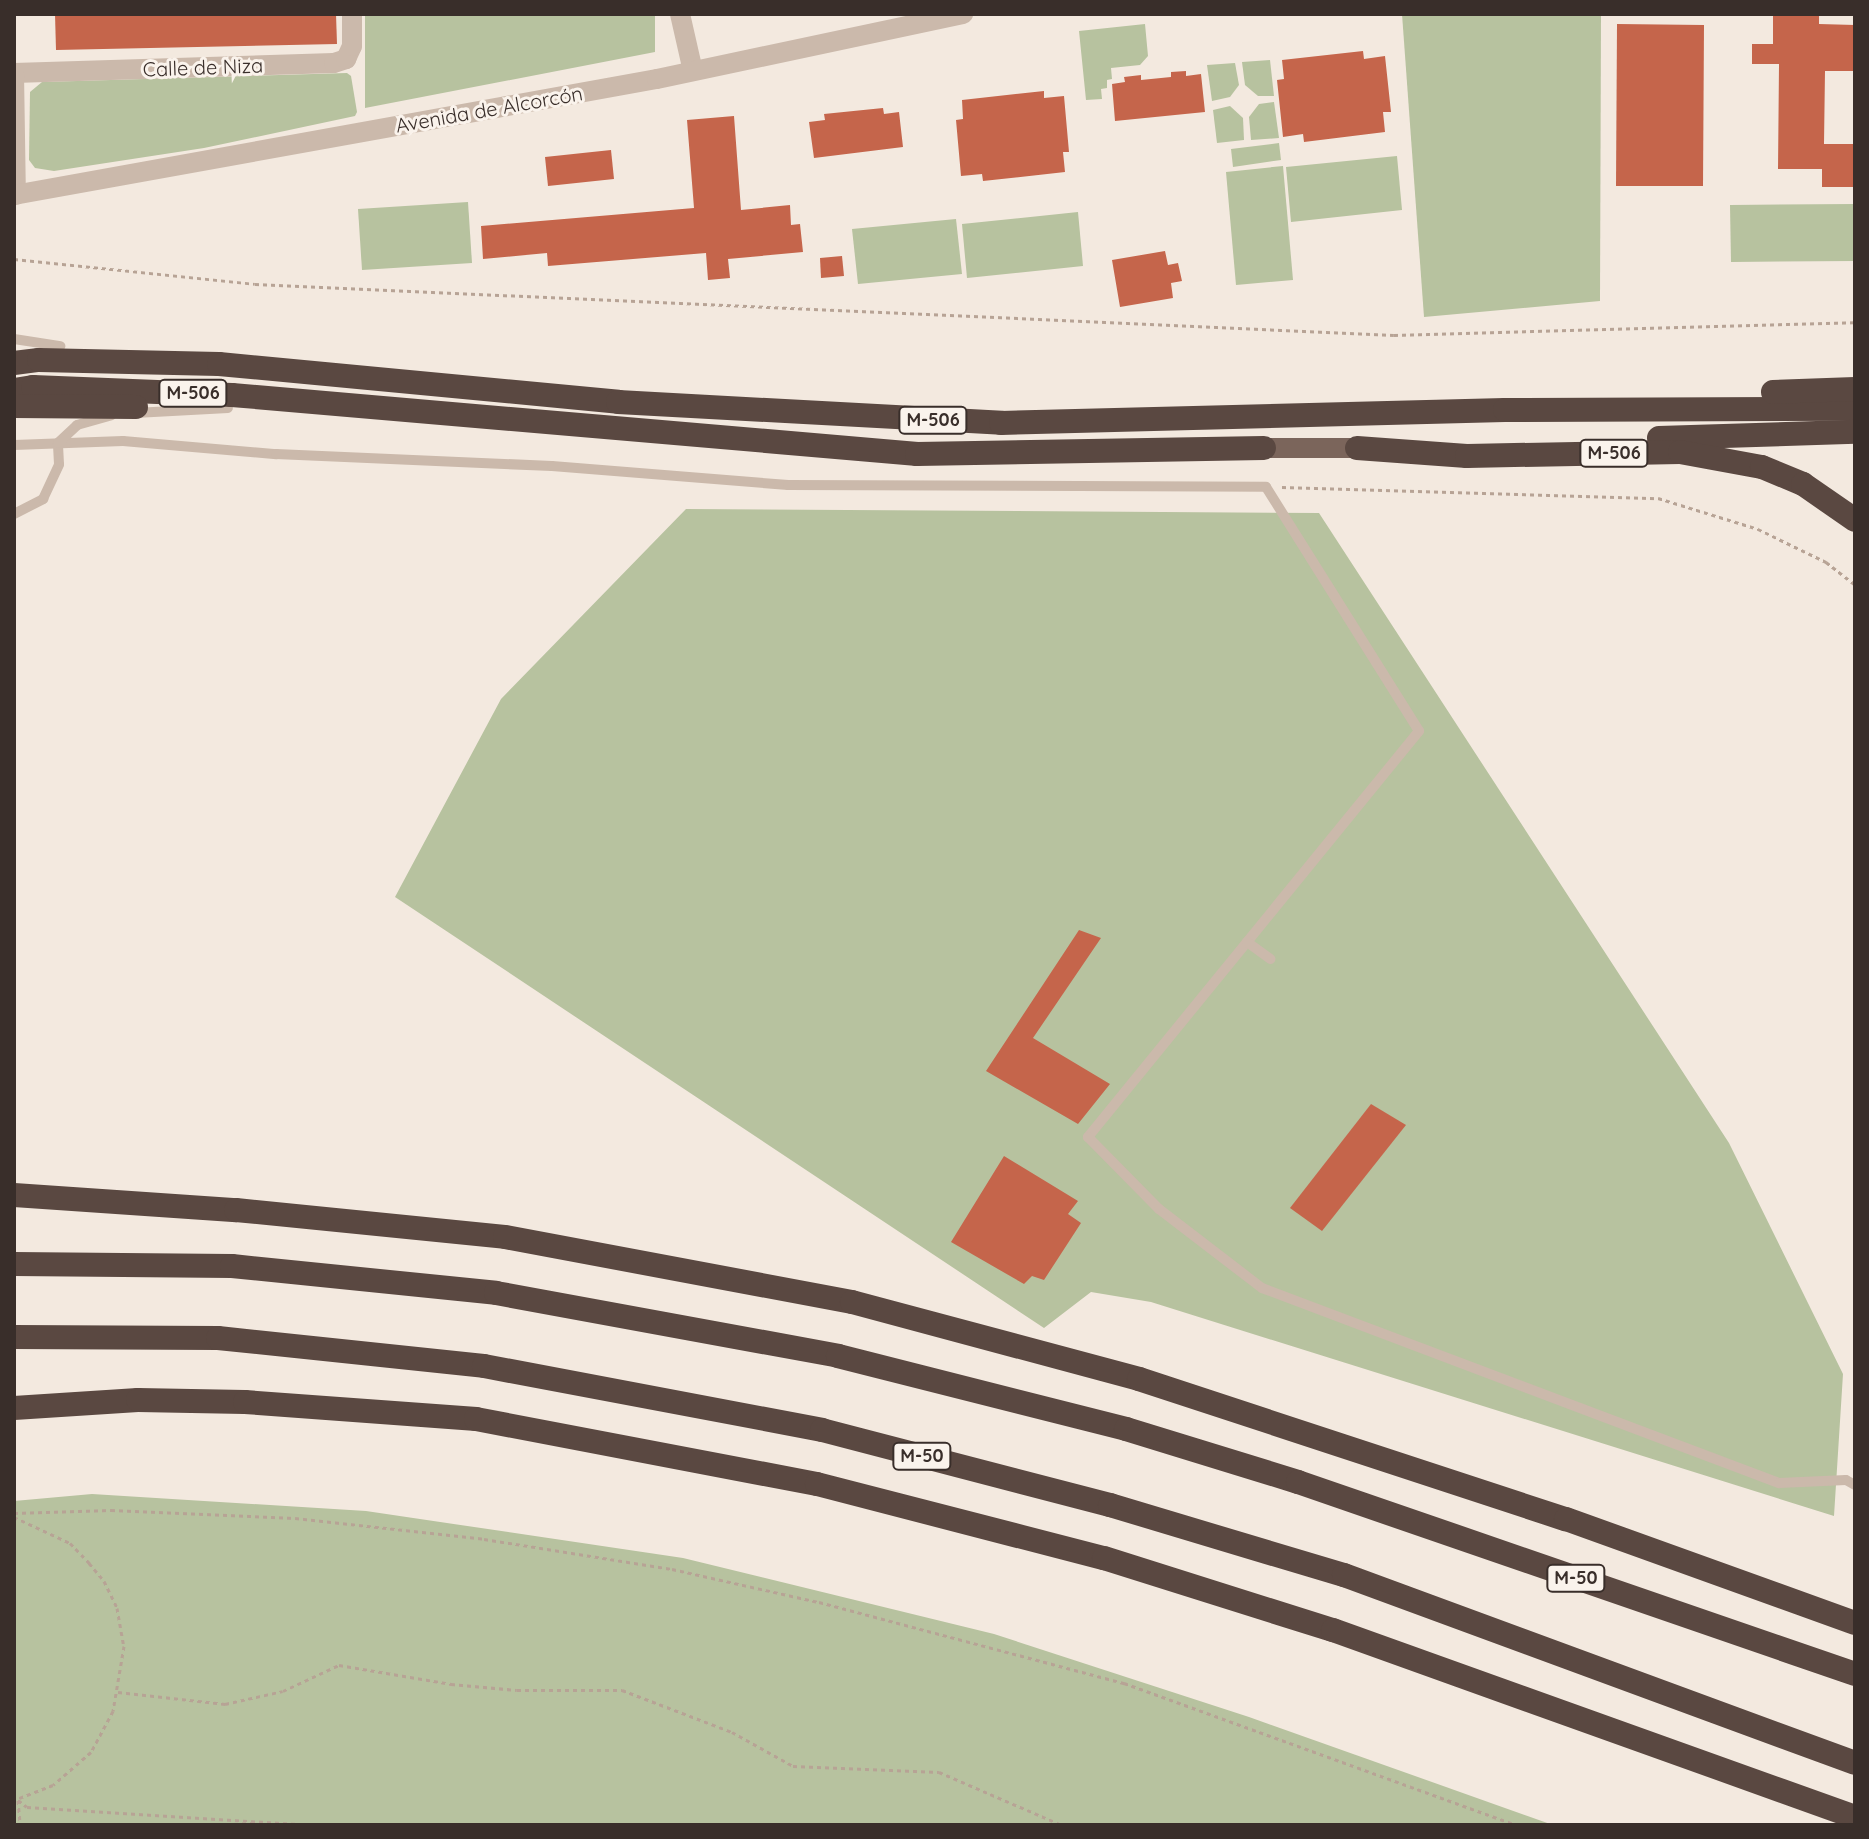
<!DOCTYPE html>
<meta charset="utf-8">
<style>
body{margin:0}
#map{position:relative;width:1869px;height:1839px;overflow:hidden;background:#f3e9df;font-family:Quicksand,sans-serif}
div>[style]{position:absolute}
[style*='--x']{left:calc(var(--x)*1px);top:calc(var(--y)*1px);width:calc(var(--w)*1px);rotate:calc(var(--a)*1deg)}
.green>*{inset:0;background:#b7c29f}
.building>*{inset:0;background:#c5654b}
.path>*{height:3px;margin-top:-1.5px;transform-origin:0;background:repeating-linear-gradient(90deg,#b7a395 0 4px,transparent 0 8px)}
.service>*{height:10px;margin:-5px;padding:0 5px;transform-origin:5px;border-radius:5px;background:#cbb9ab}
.minor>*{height:20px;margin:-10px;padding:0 10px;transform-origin:10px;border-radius:10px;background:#cbb9ab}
.primary>*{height:20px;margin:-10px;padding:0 10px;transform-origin:10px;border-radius:10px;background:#7b655b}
.motorway>*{height:24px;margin:-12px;padding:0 12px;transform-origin:12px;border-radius:12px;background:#5a4841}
span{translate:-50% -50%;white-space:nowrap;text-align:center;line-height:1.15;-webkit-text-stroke:6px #faf3ec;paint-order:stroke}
.shield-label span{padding:2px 6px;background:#faf3ec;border:2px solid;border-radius:6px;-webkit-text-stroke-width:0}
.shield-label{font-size:18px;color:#392e2a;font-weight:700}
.street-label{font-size:20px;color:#392e2a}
.frame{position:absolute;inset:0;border:16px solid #392e2a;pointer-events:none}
</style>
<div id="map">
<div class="green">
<i style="clip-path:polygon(365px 14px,655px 14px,655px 52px,365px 108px)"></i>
<i style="clip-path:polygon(1402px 14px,1601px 14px,1600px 301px,1424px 317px)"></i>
<i style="clip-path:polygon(1145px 24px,1148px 56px,1140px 65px,1111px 68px,1112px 79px,1107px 80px,1107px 88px,1101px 89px,1102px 99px,1086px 100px,1079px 31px)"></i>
<i style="clip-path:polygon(1270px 60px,1274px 96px,1258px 96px,1245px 85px,1242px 62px)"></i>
<i style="clip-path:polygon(1235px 63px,1239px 85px,1230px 97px,1212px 101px,1207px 65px)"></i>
<i style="clip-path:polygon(347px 73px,351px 76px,357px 112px,355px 116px,204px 148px,54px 171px,35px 168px,29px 160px,30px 92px,42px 82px)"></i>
<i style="clip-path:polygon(1274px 102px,1279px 138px,1251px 140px,1249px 117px,1259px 104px)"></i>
<i style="clip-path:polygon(1230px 106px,1243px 118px,1244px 140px,1217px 143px,1213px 110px)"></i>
<i style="clip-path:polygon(1279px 143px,1281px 160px,1233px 167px,1231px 149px)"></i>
<i style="clip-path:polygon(1397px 156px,1402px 210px,1291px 222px,1286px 167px)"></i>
<i style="clip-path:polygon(1283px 166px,1293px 280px,1236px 285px,1226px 172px)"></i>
<i style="clip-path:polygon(468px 202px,472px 263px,362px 270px,358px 209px)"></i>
<i style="clip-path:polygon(1855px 204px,1855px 261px,1731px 262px,1730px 205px)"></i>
<i style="clip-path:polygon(1078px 212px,1083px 266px,967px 278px,962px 224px)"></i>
<i style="clip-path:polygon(956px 219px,962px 274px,858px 284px,852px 229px)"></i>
<i style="clip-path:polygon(686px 509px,1319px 513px,1729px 1143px,1843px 1374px,1834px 1516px,1151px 1302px,1091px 1292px,1044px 1328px,395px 897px,501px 699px)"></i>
<i style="clip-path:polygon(92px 1494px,366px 1511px,683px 1558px,994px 1634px,1249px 1717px,1553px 1825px,14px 1824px,14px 1501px)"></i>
</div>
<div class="building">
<i style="clip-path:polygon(55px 14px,336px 14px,337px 44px,56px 50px)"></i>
<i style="clip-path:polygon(1773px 14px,1819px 14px,1819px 24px,1855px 25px,1855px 71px,1825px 71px,1824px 144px,1855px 144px,1855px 187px,1822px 187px,1822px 169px,1778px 169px,1779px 64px,1752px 64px,1752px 44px,1773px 44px)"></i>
<i style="clip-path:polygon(1617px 24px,1704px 25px,1703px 186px,1616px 186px)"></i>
<i style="clip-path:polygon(1363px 51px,1364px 59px,1385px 56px,1391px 112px,1383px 112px,1385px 132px,1304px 142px,1303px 134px,1283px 137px,1277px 80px,1284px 79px,1282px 60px)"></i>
<i style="clip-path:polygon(1186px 71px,1186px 76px,1201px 74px,1205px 112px,1115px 121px,1112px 84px,1125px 82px,1124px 77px,1141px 75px,1141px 80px,1171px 77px,1171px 72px)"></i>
<i style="clip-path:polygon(1044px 91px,1044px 98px,1064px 96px,1069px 152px,1063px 152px,1065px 172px,983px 181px,982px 174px,961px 176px,956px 120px,963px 119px,962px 100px)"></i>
<i style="clip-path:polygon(883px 108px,884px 114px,899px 112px,903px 147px,814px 158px,809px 122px,825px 120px,824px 114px)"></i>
<i style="clip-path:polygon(734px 116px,741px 210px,790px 205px,791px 225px,800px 224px,803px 252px,728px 259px,730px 278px,708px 280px,706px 253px,548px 266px,547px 253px,483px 259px,481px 226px,694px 208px,687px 120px)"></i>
<i style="clip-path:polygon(611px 150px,614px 179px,548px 186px,545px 157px)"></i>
<i style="clip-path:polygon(1165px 251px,1168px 265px,1178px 263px,1182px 281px,1171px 283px,1173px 298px,1120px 307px,1112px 260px)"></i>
<i style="clip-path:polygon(842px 256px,844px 276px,821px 278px,820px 258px)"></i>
<i style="clip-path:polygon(1079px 930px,1101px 938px,1033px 1038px,1110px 1084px,1078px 1124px,986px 1071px)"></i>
<i style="clip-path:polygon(1371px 1104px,1406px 1125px,1322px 1231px,1290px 1208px)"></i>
<i style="clip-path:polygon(1004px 1156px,1078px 1201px,1068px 1214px,1081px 1223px,1044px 1280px,1032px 1276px,1024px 1284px,951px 1242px)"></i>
</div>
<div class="path">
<i style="--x:14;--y:259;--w:242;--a:5.9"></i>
<i style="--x:255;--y:284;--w:1140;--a:2.56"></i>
<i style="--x:1394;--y:335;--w:461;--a:-1.6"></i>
<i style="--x:1282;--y:487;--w:376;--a:1.7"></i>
<i style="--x:1658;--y:498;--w:105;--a:17.2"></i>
<i style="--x:1758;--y:529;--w:76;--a:25.9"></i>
<i style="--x:1826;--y:562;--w:37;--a:38"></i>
<i style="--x:14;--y:1513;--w:97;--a:-1.8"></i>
<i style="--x:111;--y:1510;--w:184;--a:2.5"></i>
<i style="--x:295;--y:1518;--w:190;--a:6.3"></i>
<i style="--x:484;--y:1539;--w:190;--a:9.1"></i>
<i style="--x:672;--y:1569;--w:151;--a:12.7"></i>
<i style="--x:819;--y:1602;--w:316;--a:14.9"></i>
<i style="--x:1124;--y:1683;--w:418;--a:19.9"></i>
<i style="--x:14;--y:1517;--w:62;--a:24.9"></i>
<i style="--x:70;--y:1543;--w:28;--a:46"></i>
<i style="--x:89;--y:1563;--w:23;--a:50"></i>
<i style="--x:104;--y:1581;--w:30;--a:64"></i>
<i style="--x:117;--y:1608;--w:39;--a:80"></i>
<i style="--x:124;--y:1646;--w:66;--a:99.6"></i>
<i style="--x:113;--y:1711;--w:47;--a:118.2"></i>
<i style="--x:91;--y:1752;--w:50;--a:139"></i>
<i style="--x:53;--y:1785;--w:42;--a:159"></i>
<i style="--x:118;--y:1692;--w:108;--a:6.4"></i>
<i style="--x:225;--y:1704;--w:59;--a:-12.6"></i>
<i style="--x:283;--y:1691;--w:62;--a:-24.9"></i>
<i style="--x:339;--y:1665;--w:114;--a:9.6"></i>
<i style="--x:451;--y:1684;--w:66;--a:5.2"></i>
<i style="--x:517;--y:1690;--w:105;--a:0"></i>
<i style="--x:622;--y:1690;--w:118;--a:20.9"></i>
<i style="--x:732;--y:1732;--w:70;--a:29.1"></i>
<i style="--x:793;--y:1766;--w:146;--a:2.4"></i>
<i style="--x:939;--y:1772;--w:134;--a:23.3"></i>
<i style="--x:18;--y:1800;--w:11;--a:38"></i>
<i style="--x:27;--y:1807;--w:288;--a:3.6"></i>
<i style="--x:18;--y:1800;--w:23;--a:85"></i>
<i style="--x:640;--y:1825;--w:38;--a:0"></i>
</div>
<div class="service">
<i style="--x:14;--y:339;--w:47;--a:8.7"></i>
<i style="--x:135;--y:413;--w:93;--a:-3.1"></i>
<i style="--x:14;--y:445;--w:109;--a:-2.1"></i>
<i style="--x:123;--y:441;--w:154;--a:4.9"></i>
<i style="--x:276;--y:454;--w:276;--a:2.5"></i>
<i style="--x:552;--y:466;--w:237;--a:4.6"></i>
<i style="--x:788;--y:485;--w:478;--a:0.2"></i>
<i style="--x:1266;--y:487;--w:288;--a:57.9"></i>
<i style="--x:1419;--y:731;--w:524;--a:129.19"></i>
<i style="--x:1088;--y:1137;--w:101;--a:45.4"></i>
<i style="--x:1159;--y:1209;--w:130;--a:37.5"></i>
<i style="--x:1262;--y:1288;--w:553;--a:20.67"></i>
<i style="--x:1779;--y:1483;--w:67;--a:-2.6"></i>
<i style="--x:1846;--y:1480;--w:10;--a:29"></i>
<i style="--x:14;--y:514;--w:33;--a:-27"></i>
<i style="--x:43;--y:499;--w:38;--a:-65"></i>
<i style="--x:59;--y:464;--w:21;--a:-93"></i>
<i style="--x:58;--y:443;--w:26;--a:-43"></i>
<i style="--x:77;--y:425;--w:36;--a:-16"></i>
<i style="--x:1247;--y:942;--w:29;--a:36"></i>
</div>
<div class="minor">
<i style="--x:680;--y:14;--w:58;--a:77.2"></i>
<i style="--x:14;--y:73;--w:320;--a:-1.8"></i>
<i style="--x:334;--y:63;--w:13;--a:-18"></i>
<i style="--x:346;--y:59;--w:14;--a:-65"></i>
<i style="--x:352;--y:46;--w:32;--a:-90"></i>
<i style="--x:14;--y:73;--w:122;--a:89.1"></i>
<i style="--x:14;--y:195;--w:653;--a:-10.23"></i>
<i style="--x:657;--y:79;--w:313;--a:-12"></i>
</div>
<div class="primary">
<i style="--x:1264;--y:448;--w:93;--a:0"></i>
</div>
<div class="motorway">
<i style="--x:14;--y:363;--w:25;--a:-7"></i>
<i style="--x:39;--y:360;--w:180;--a:1.3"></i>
<i style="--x:219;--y:364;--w:401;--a:5.4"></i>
<i style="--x:618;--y:402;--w:384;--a:3.1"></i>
<i style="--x:1001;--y:423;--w:504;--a:-1.48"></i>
<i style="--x:1505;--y:410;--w:350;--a:-0.2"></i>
<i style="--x:14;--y:390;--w:19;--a:-9"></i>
<i style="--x:33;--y:387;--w:199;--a:2.3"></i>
<i style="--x:232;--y:395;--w:688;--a:4.92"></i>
<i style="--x:917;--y:454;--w:347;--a:-1"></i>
<i style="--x:1773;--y:392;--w:82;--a:-2.1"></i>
<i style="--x:14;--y:406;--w:122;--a:0.5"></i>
<i style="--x:1659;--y:438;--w:196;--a:-1.8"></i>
<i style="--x:1357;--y:448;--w:110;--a:4.2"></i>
<i style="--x:1467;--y:456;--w:213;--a:-1.1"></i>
<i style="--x:1680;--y:452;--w:83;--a:10.4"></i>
<i style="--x:1762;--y:467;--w:44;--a:22.5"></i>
<i style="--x:1803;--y:484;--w:63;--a:34.7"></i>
<i style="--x:14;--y:1195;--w:223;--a:3.9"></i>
<i style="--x:236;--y:1210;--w:270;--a:5.7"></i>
<i style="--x:505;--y:1237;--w:353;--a:10.6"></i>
<i style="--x:852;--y:1302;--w:297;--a:15"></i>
<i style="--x:1139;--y:1379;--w:449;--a:18.2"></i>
<i style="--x:1566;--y:1519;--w:307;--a:19.8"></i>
<i style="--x:14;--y:1264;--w:218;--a:0.5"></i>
<i style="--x:232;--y:1266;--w:265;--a:5.8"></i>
<i style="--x:496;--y:1293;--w:348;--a:10.4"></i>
<i style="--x:838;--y:1356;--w:297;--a:14.2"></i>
<i style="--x:1126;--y:1429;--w:180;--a:17.1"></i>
<i style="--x:1298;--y:1482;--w:589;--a:19.02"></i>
<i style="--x:14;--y:1337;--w:204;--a:0.3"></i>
<i style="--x:218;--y:1338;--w:267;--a:6"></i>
<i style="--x:484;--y:1366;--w:344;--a:10.7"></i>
<i style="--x:822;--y:1430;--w:298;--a:14.6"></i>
<i style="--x:1110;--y:1505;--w:244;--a:16.7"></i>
<i style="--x:1344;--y:1575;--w:544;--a:20.2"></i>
<i style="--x:14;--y:1408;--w:124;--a:-3.7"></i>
<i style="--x:138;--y:1400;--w:107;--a:1.1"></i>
<i style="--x:245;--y:1402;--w:232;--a:4.2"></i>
<i style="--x:476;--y:1419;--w:347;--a:10.8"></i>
<i style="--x:817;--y:1484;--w:296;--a:14.5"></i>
<i style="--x:1104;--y:1558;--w:240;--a:17.5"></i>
<i style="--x:1333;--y:1630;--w:554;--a:19.71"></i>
</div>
<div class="shield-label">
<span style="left:193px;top:393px">M-506</span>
<span style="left:933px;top:420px">M-506</span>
<span style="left:1614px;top:453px">M-506</span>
<span style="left:922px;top:1456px">M-50</span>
<span style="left:1576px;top:1578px">M-50</span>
</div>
<div class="street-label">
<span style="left:203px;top:67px;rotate:-2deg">Calle de Niza</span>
<span style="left:489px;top:109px;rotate:-10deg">Avenida de Alcorcón</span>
</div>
<div class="frame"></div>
</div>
